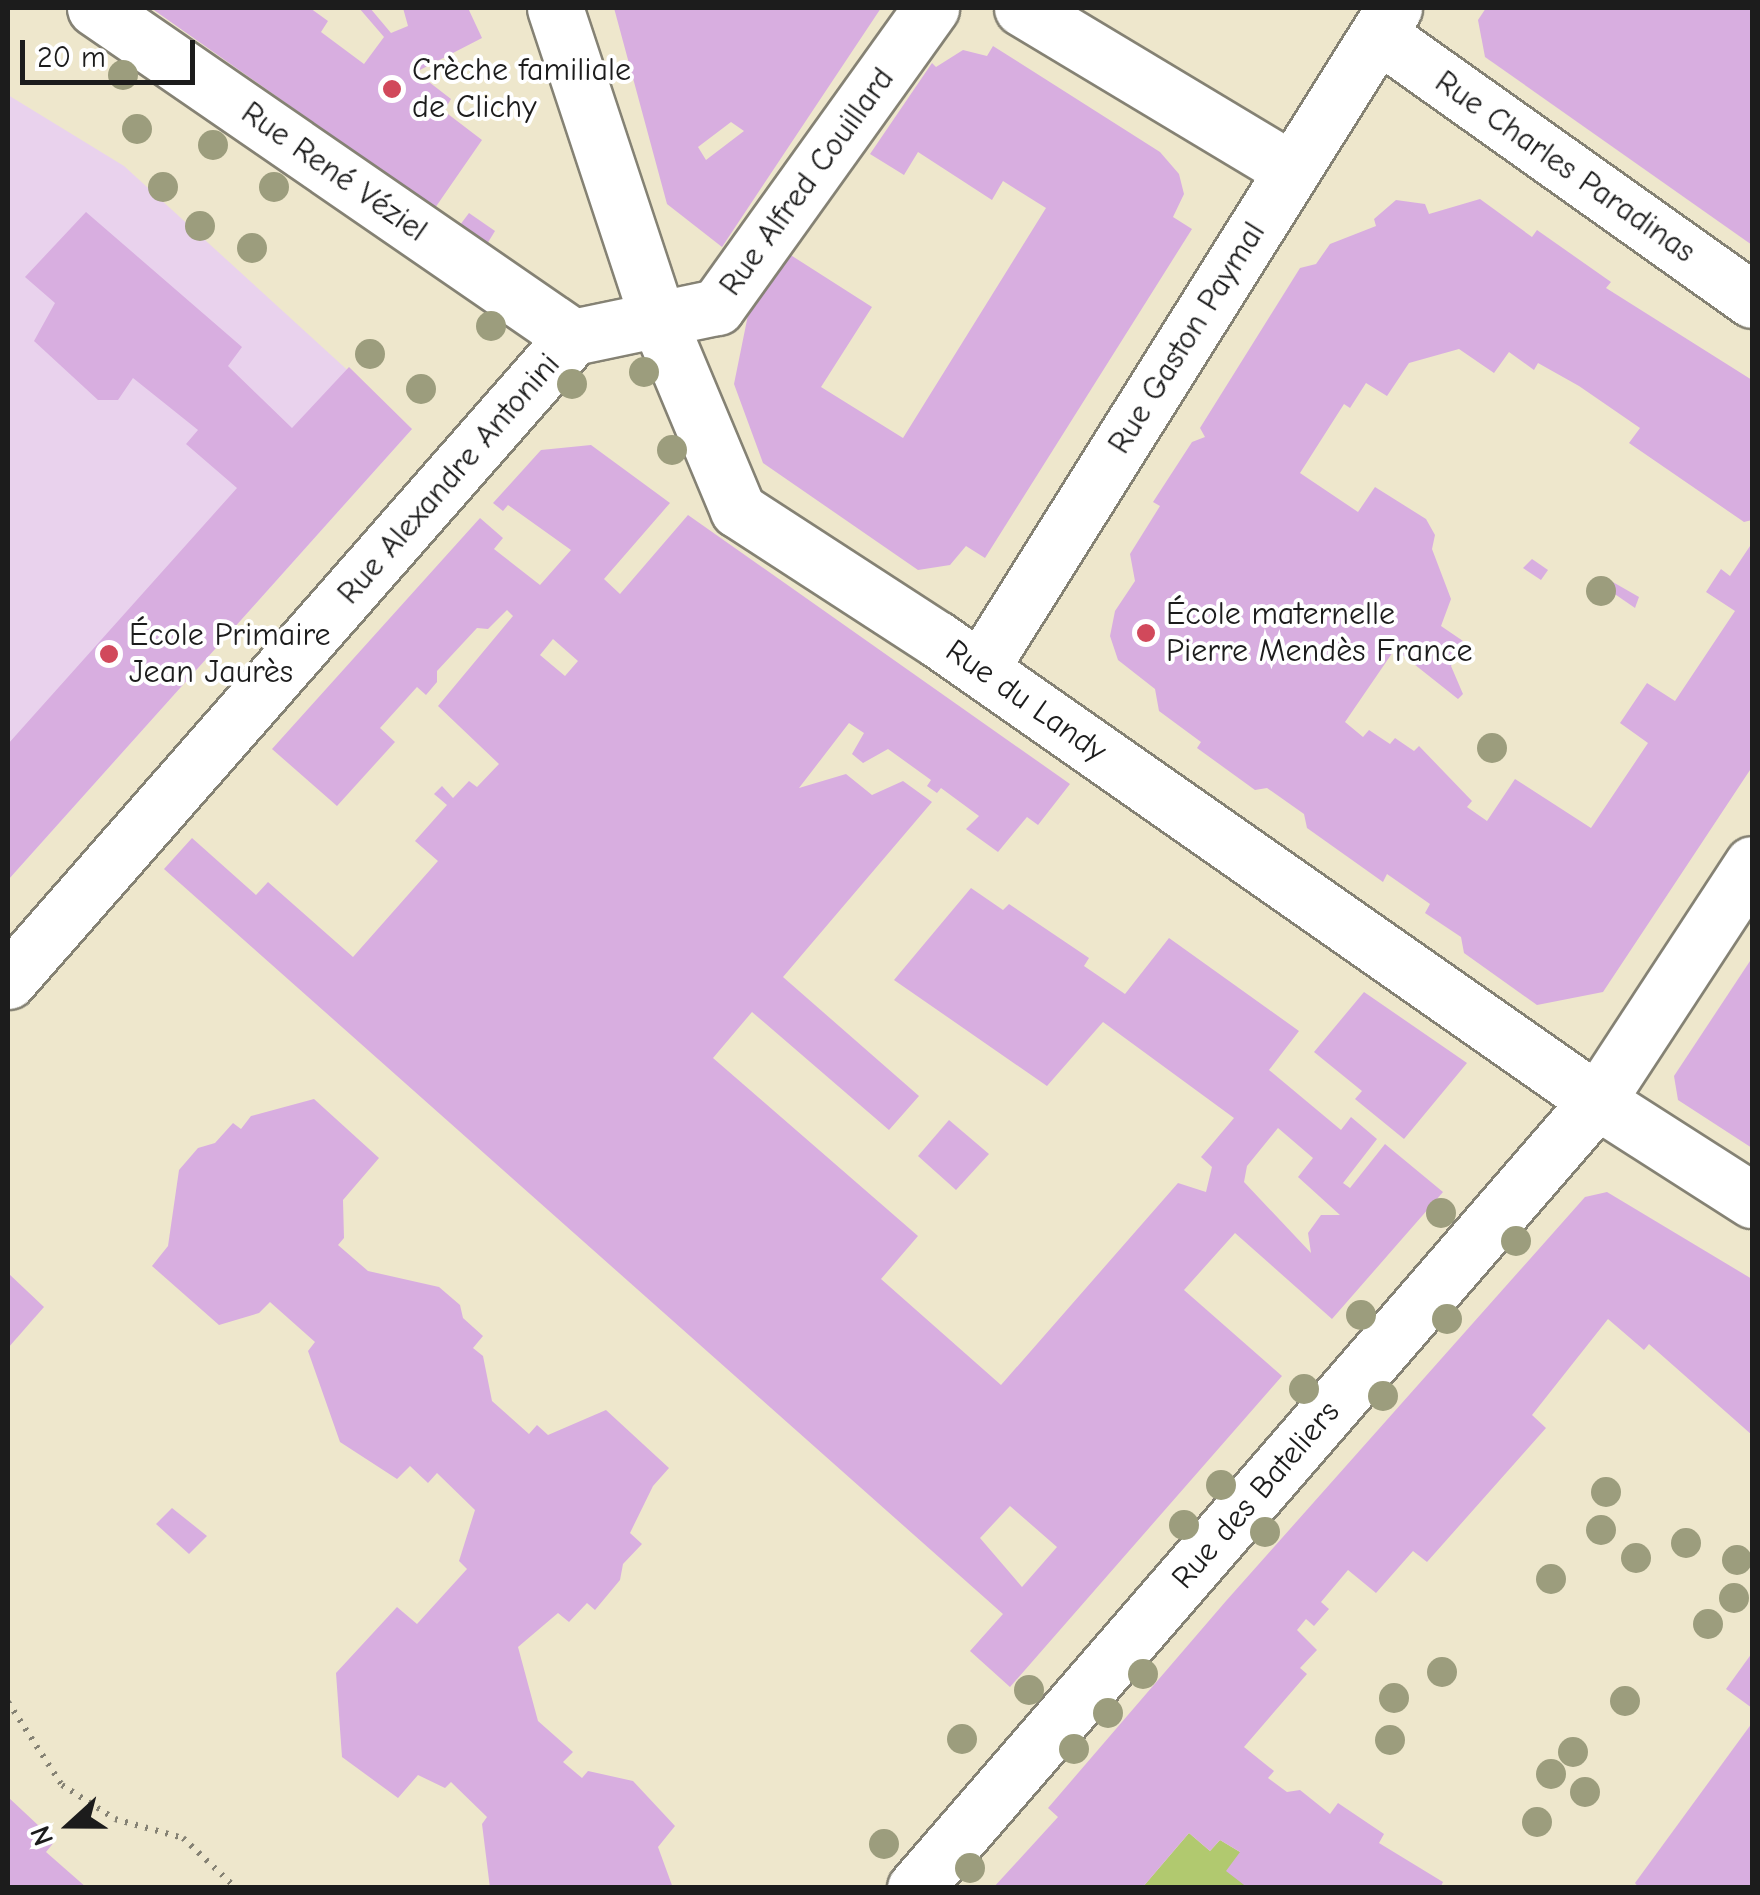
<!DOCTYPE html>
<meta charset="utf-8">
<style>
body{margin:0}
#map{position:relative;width:1760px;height:1895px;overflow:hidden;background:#eee7cc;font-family:"Comic Neue",sans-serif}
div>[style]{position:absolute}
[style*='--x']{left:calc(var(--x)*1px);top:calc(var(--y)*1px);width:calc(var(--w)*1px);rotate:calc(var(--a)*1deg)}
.built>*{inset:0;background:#e9d2ed}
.green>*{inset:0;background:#b1c96f}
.building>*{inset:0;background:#d8aee0}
.path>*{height:6px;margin-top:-3px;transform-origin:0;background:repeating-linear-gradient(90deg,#858274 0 2.5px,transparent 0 10.5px)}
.roads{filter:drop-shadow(2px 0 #858274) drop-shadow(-2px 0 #858274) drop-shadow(0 2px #858274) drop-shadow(0 -2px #858274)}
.minor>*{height:55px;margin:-27.5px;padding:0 27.5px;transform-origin:27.5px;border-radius:27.5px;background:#fff}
.trees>*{width:30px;height:30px;margin:-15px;border-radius:50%;background:#9c9d7d}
.dots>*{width:28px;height:28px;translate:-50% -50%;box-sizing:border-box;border:5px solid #fff;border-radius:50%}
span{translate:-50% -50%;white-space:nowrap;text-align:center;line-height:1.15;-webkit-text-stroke:8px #fff;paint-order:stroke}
.poi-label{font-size:32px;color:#1c1c1c}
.left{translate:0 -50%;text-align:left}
.street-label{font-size:32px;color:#1c1c1c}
.frame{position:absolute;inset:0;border:10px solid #1c1c1c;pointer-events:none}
.north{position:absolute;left:20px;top:1775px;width:100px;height:100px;-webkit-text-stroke:8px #fff;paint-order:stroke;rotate:249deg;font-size:28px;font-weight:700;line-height:40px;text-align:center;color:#1c1c1c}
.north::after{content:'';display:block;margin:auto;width:35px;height:45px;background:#1c1c1c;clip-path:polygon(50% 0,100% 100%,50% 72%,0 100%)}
.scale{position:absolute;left:20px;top:40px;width:175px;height:45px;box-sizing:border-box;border:5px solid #1c1c1c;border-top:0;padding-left:12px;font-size:30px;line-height:35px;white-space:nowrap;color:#1c1c1c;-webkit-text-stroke:8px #fff;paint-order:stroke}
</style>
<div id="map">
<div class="built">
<i style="clip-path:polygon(8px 95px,124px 166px,412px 429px,8px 880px)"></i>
</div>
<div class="green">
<i style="clip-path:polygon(1189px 1833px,1210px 1851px,1220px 1840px,1240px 1852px,1248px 1888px,1142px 1888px)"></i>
</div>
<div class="building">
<i style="clip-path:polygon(151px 8px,310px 8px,328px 21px,321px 32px,364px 64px,384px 37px,359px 8px,370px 8px,391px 33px,408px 26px,403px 8px,468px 8px,482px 38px,416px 72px,451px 99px,444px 111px,482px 140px,435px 208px)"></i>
<i style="clip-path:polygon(evenodd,614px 8px,881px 8px,722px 247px,667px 204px,614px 8px,731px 122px,744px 131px,706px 160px,698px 147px,731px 122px)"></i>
<i style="clip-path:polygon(1486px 8px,1750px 8px,1752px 245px,1485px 57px,1478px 20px)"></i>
<i style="clip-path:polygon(993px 46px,1160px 152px,1179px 174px,1184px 194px,1173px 217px,1192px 229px,985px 558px,966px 546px,950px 565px,918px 570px,763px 463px,734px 384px,751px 300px,789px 254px,872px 307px,821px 387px,903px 438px,1046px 208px,1003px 181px,992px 200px,918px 152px,904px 175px,870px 154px,932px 63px,936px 67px,963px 50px,987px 56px)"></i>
<i style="clip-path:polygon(1480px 199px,1532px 237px,1537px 230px,1611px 282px,1606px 288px,1752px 380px,1752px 520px,1744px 522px,1629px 443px,1640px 428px,1579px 386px,1538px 363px,1534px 370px,1509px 352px,1494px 373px,1459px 349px,1409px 363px,1387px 396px,1366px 383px,1350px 408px,1344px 404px,1300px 473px,1358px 512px,1375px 487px,1426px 519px,1435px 535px,1432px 549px,1451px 599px,1441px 626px,1463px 641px,1451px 666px,1463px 694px,1458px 699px,1395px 649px,1345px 722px,1363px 737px,1369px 730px,1390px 744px,1395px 738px,1414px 751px,1419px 746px,1472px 801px,1467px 807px,1487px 821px,1515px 779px,1591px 828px,1648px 743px,1620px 723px,1647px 683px,1675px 701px,1735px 611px,1706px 592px,1721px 569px,1730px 576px,1752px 543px,1752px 767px,1603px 992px,1537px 1005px,1464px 953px,1461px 937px,1425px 913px,1430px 904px,1387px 874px,1383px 882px,1307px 828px,1304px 814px,1267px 788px,1255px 790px,1197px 748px,1201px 742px,1159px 711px,1155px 689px,1118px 660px,1110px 636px,1115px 611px,1135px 581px,1130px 554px,1160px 506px,1153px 502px,1192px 442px,1205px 437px,1200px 428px,1300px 268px,1316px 264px,1330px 244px,1376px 226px,1374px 219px,1396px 200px,1425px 204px,1429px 214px)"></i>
<i style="clip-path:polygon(86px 212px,242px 347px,228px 366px,292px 428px,349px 367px,412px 429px,8px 880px,8px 744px,237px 488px,186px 444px,198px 430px,133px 378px,118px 400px,98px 400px,34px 341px,55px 303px,25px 277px)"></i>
<i style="clip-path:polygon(469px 213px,495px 231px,487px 244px,460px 225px)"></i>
<i style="clip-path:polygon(evenodd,591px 445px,670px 503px,604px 579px,620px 594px,688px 515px,1070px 784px,1038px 825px,1027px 817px,998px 852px,966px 829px,979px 816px,941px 788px,937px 793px,927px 786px,931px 780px,888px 749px,863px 763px,852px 754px,864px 733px,849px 723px,799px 788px,846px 774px,872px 795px,903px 781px,932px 802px,783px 977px,919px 1096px,889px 1130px,752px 1012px,713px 1058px,918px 1236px,881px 1279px,1001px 1385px,1178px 1183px,1206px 1192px,1212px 1167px,1201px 1157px,1234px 1118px,1103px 1022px,1047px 1086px,894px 980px,971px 888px,1003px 910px,1009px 904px,1089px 958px,1084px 966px,1125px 994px,1169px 938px,1299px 1031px,1269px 1070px,1341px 1130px,1351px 1117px,1377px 1139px,1343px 1183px,1350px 1188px,1385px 1144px,1443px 1192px,1332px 1319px,1235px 1233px,1184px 1290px,1282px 1376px,1010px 1687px,970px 1651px,1003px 1614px,164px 869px,192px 838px,256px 895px,268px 882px,353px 957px,438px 861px,415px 841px,447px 805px,434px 794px,442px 786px,453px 798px,469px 781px,477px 787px,499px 764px,438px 706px,513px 616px,507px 610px,488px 629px,477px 628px,437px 671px,437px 682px,426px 695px,417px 687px,380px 728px,395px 742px,337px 806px,272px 749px,480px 518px,503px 538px,494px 549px,540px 585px,571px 550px,508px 505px,503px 511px,493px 503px,541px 450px,591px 445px,553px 639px,578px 661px,565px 676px,540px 655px,553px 639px,591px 445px,1278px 1128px,1313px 1158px,1298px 1177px,1340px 1215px,1321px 1215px,1308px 1233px,1311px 1253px,1244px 1182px,1247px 1166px,1278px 1128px,591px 445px,1010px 1506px,1057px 1547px,1022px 1587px,980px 1538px,1010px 1506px)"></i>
<i style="clip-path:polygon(1532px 559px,1548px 570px,1541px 580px,1523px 568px)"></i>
<i style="clip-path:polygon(1611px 581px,1639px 597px,1635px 608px,1606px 588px)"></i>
<i style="clip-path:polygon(1752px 958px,1752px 1148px,1678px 1100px,1674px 1076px)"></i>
<i style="clip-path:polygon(1364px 992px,1467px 1063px,1404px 1139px,1355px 1099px,1362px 1091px,1314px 1052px)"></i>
<i style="clip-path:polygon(314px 1099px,379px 1158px,343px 1200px,344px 1238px,338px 1245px,368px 1271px,439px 1287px,460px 1305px,463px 1318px,483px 1336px,473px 1348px,483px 1356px,492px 1401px,529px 1434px,537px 1425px,548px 1435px,606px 1410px,669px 1468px,653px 1486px,630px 1533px,642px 1544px,623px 1564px,620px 1580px,595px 1610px,587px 1603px,569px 1622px,558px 1613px,518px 1647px,538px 1721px,573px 1752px,563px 1762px,582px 1778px,588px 1771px,633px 1781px,675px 1826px,658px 1847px,673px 1888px,490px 1888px,482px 1824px,487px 1817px,451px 1782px,445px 1788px,418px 1775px,398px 1798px,342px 1757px,336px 1673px,397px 1607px,417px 1624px,467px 1569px,459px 1561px,475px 1510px,437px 1473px,428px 1483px,410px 1466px,397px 1479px,340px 1442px,308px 1351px,315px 1342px,270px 1302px,259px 1313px,219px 1325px,152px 1266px,168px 1246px,179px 1170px,198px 1148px,215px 1143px,233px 1123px,241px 1129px,251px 1116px)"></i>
<i style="clip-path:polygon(949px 1120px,989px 1154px,956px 1190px,918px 1156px)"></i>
<i style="clip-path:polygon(1607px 1192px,1752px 1279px,1752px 1435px,1649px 1344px,1644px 1350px,1608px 1319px,1532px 1415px,1546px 1428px,1427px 1562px,1413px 1551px,1376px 1593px,1348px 1570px,1321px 1602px,1329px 1609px,1314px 1626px,1306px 1619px,1297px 1630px,1317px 1650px,1300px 1668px,1307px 1674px,1244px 1747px,1274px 1771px,1268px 1778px,1287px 1792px,1300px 1790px,1330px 1814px,1338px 1803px,1384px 1834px,1379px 1843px,1443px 1882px,1440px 1888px,1248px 1888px,1226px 1871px,1240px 1852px,1220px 1840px,1210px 1851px,1189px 1833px,1142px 1888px,993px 1888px,1058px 1817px,1048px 1808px,1226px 1601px,1585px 1197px)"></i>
<i style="clip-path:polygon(8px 1273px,44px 1307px,8px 1348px)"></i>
<i style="clip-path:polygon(172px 1508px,207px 1536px,189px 1554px,156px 1524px)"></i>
<i style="clip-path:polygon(1752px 1653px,1752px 1708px,1726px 1689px)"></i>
<i style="clip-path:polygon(1752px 1723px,1752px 1888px,1639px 1888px,1635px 1883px)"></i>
<i style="clip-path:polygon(8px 1797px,55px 1841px,46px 1852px,87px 1888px,8px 1888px)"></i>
</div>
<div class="path">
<i style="--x:8;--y:1702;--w:99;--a:57"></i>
<i style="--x:62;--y:1785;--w:63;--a:32.7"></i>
<i style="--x:115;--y:1819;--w:71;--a:15.6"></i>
<i style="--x:183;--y:1838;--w:73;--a:43.3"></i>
</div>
<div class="roads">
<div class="minor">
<i style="--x:95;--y:8;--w:580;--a:34.54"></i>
<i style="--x:555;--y:8;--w:328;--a:71.7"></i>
<i style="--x:658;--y:319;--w:207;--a:67.3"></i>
<i style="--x:738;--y:510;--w:237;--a:33"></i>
<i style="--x:937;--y:639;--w:806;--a:34.99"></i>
<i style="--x:1597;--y:1101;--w:184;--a:32.6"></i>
<i style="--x:1022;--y:8;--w:315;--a:31"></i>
<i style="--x:1378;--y:34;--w:459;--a:35.4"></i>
<i style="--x:573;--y:337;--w:147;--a:-11.8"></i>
<i style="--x:717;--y:307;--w:368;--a:-54.4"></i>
<i style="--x:980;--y:669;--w:780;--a:-57.94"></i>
<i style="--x:8;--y:981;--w:857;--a:-48.74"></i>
<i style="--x:915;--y:1888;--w:1041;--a:-49.09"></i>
<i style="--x:1597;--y:1101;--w:283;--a:-56.8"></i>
</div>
</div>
<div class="trees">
<i style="left:123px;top:75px"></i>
<i style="left:137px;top:129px"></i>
<i style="left:213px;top:145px"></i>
<i style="left:163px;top:187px"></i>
<i style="left:274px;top:187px"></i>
<i style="left:200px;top:226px"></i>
<i style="left:252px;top:248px"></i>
<i style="left:491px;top:326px"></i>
<i style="left:370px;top:354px"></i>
<i style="left:644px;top:372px"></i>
<i style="left:572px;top:384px"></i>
<i style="left:421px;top:389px"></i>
<i style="left:672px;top:450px"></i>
<i style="left:1601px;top:591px"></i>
<i style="left:1492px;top:748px"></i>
<i style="left:1441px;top:1213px"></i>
<i style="left:1516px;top:1241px"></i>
<i style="left:1361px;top:1315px"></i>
<i style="left:1447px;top:1319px"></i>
<i style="left:1304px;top:1389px"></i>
<i style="left:1383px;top:1396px"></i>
<i style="left:1221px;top:1485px"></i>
<i style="left:1606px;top:1492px"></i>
<i style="left:1184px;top:1525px"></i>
<i style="left:1601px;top:1530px"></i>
<i style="left:1265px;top:1532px"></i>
<i style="left:1686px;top:1543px"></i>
<i style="left:1636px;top:1558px"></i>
<i style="left:1737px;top:1560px"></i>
<i style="left:1551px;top:1579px"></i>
<i style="left:1734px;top:1598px"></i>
<i style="left:1708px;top:1624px"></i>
<i style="left:1442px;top:1672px"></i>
<i style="left:1143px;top:1674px"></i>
<i style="left:1029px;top:1690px"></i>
<i style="left:1394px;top:1698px"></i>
<i style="left:1625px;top:1701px"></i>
<i style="left:1108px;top:1713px"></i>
<i style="left:962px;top:1739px"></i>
<i style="left:1390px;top:1740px"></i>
<i style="left:1074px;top:1749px"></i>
<i style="left:1573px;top:1752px"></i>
<i style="left:1551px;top:1774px"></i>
<i style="left:1585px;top:1792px"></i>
<i style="left:1537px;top:1822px"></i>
<i style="left:884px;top:1844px"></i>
<i style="left:970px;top:1868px"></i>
</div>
<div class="dots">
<i style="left:392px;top:89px;background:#d1495b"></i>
<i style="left:1146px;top:633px;background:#d1495b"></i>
<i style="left:109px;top:654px;background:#d1495b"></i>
</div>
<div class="poi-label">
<span class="left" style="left:412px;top:89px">Crèche familiale<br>de Clichy</span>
<span class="left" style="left:1166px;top:633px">École maternelle<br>Pierre Mendès France</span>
<span class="left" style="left:129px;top:654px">École Primaire<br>Jean Jaurès</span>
</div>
<div class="street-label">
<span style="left:1565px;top:167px;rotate:35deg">Rue Charles Paradinas</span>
<span style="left:334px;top:172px;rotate:35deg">Rue René Véziel</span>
<span style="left:807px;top:182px;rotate:-54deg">Rue Alfred Couillard</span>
<span style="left:1187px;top:338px;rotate:-58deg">Rue Gaston Paymal</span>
<span style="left:449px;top:479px;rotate:-49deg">Rue Alexandre Antonini</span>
<span style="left:1026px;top:701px;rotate:35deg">Rue du Landy</span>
<span style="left:1256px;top:1495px;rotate:-49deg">Rue des Bateliers</span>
</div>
<div class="frame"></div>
<div class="north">N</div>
<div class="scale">20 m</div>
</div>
